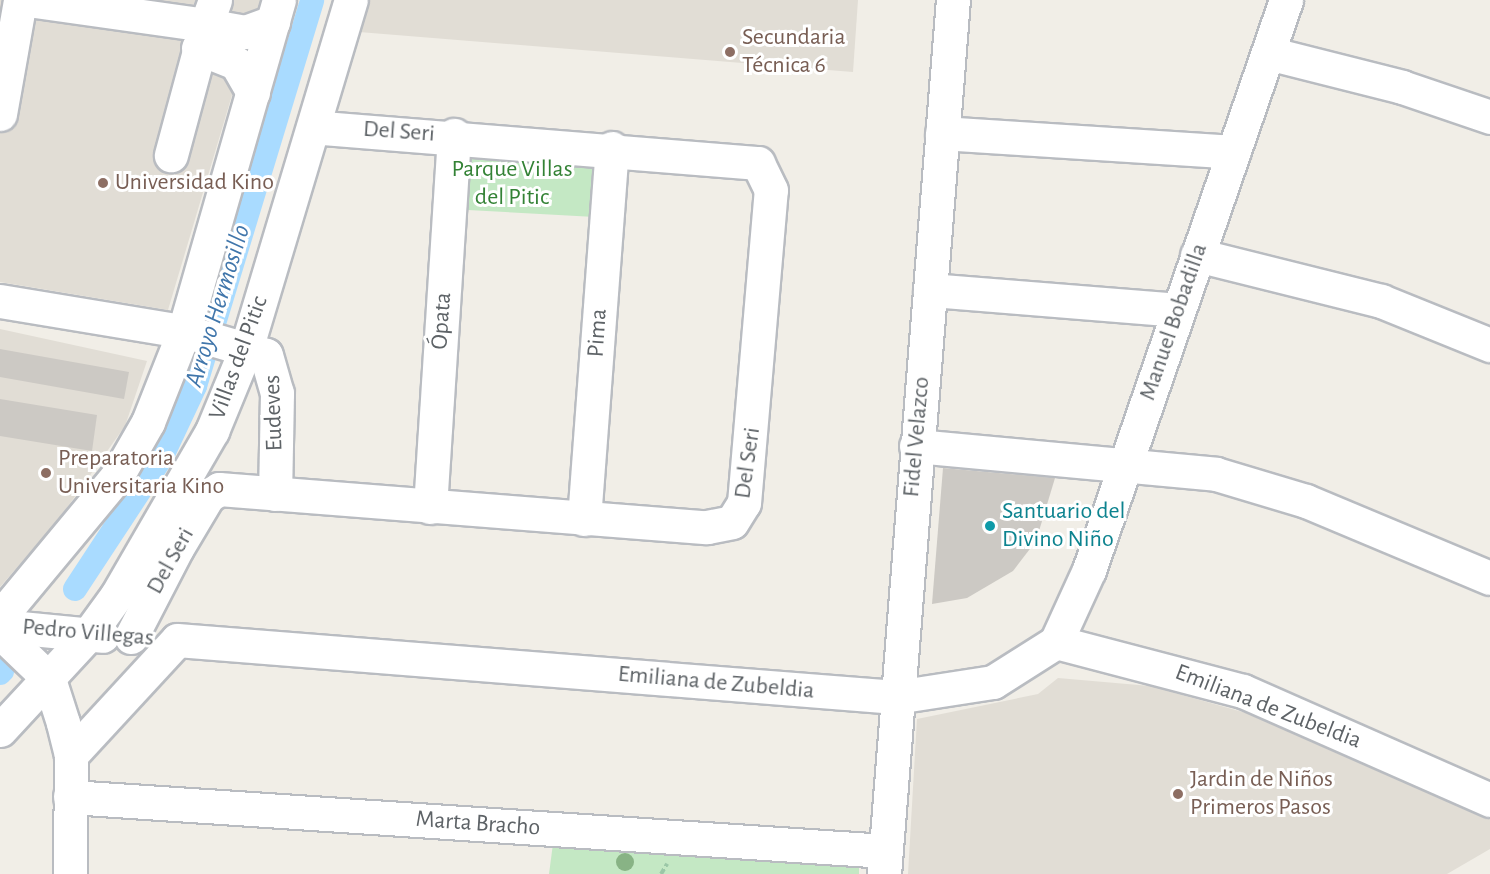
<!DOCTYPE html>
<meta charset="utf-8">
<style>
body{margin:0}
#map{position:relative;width:1490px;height:874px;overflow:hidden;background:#f1eee7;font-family:"Alegreya Sans",sans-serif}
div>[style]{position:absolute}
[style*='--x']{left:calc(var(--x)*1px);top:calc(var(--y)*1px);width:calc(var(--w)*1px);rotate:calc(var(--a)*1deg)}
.education>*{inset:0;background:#e1ddd5}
.green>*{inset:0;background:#c4e8c4}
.canal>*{height:24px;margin:-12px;padding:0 12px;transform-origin:12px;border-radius:12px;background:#a9dbff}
.building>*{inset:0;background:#ccc9c4}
.path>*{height:4px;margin-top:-2px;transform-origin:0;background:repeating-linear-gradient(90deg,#9bc7a7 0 6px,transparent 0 9px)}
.roads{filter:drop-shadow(2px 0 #b9bcc1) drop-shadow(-2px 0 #b9bcc1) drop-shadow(0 2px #b9bcc1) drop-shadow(0 -2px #b9bcc1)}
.minor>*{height:33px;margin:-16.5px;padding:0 16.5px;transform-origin:16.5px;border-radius:16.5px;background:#fff}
.trees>*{width:18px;height:18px;margin:-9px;border-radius:50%;background:#88b385}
.dots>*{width:16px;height:16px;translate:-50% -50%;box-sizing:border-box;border:3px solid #fff;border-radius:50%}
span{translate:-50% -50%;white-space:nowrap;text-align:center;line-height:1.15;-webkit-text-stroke:6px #fff;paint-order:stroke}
.education-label{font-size:24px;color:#785e54}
.left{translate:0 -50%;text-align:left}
.street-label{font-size:24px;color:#5e6367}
.park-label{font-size:24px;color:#338235}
.culture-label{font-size:24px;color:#0d838f}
.water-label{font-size:26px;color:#4076ab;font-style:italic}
</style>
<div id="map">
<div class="education">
<i style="clip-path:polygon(0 0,261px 0,256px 20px,235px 28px,235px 85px,168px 310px,0 282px)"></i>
<i style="clip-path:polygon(369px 0,858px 0,853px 72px,359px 32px)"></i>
<i style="clip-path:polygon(0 329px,147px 361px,125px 426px,59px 519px,0 587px)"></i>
<i style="clip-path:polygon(1058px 678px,1150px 686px,1293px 726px,1490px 815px,1490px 849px,1447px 874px,908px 874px,917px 719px,1038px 694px)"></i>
</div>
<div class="green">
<i style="clip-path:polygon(471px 153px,598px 159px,595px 217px,468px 210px)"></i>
<i style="clip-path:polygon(554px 836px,859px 867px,859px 874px,549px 874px)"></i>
</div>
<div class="canal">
<i style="--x:75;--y:589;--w:157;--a:-56.7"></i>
<i style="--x:161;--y:458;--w:80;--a:-64.7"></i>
<i style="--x:195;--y:386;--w:403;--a:-73.1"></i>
<i style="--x:0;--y:673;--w:3;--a:-45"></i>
</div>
<div class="building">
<i style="clip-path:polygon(0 349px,129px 372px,124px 399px,0 377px)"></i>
<i style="clip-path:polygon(0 399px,97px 415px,92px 451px,0 436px)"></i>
<i style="clip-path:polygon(943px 468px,1055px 478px,1036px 541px,1013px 571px,967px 598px,932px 604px)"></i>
</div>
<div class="path">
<i style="--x:661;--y:874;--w:12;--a:-59"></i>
</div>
<div class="roads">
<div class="minor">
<i style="--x:28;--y:0;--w:180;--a:8"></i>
<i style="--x:206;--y:25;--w:135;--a:105.1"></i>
<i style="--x:215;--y:0;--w:27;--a:110"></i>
<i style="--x:206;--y:25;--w:40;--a:10"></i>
<i style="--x:245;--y:32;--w:30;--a:-20"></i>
<i style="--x:198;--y:48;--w:41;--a:21.5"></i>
<i style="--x:236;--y:63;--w:34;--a:60"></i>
<i style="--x:1268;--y:53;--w:138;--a:14.2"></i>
<i style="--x:1402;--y:87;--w:93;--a:18.8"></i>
<i style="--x:0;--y:114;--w:116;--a:-80"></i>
<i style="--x:942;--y:133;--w:292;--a:3.7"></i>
<i style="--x:1197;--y:255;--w:190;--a:14"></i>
<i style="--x:1381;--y:301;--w:118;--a:22"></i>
<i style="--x:930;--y:290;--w:249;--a:4.6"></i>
<i style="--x:0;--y:301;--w:190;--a:9.4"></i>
<i style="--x:187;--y:332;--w:82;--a:16.2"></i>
<i style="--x:266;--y:355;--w:40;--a:74"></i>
<i style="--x:277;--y:393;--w:101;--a:91.1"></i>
<i style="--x:916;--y:446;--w:301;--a:5.3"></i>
<i style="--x:1216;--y:474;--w:94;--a:16.7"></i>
<i style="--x:1306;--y:501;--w:199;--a:22.7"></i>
<i style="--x:430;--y:507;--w:373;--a:-86.3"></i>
<i style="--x:584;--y:519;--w:372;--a:-85.7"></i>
<i style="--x:0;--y:617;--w:183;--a:-50.3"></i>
<i style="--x:117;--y:476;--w:62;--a:-60.1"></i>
<i style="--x:148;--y:422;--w:98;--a:-68.4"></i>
<i style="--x:184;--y:331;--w:344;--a:-74"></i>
<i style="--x:0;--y:626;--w:103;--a:5.5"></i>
<i style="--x:0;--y:632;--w:68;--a:43.8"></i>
<i style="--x:49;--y:679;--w:46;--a:72.3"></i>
<i style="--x:63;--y:723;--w:33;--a:76"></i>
<i style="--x:71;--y:755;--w:119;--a:90.5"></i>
<i style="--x:131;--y:637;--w:100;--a:-62.7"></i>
<i style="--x:177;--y:548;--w:61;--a:-59.2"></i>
<i style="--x:208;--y:496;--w:13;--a:-32"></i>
<i style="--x:219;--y:489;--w:489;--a:4.5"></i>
<i style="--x:707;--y:527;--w:25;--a:-11"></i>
<i style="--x:732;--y:522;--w:22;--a:-58"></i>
<i style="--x:744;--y:503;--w:314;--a:-85.1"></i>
<i style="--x:771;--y:190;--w:30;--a:-116"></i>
<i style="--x:758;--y:163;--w:445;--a:-175.4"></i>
<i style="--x:1056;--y:642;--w:79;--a:-65.4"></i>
<i style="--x:1089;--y:570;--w:603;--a:-70.93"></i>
<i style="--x:0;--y:730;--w:129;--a:-47.2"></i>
<i style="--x:88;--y:635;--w:49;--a:-54.1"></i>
<i style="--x:117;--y:595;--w:190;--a:-59.9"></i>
<i style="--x:212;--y:431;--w:92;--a:-67.6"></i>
<i style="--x:247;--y:346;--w:361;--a:-73.3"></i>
<i style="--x:71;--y:755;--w:156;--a:-47.3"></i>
<i style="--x:177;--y:640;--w:721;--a:4.53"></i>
<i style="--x:896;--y:697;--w:98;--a:-8.8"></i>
<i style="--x:993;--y:682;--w:75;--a:-32.4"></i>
<i style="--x:1056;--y:642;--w:193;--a:14.7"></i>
<i style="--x:1243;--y:691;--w:270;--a:23.8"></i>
<i style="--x:70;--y:797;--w:817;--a:3.79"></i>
<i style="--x:884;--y:874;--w:877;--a:-85.49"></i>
</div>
</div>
<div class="trees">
<i style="left:625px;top:862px"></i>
</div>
<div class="dots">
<i style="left:730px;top:52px;background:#8d6e63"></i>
<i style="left:103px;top:183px;background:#8d6e63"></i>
<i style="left:46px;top:473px;background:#8d6e63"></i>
<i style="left:990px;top:526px;background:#0f9aa8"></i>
<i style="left:1178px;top:794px;background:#8d6e63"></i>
</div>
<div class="education-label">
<span class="left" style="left:742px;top:52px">Secundaria<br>Técnica 6</span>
<span class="left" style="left:115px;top:183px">Universidad Kino</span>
<span class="left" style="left:58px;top:473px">Preparatoria<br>Universitaria Kino</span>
<span class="left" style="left:1190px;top:794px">Jardin de Niños<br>Primeros Pasos</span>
</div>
<div class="street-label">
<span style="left:399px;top:132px;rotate:4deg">Del Seri</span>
<span style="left:442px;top:321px;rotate:-86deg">Ópata</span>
<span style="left:1174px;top:322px;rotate:-71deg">Manuel Bobadilla</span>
<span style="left:598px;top:333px;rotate:-86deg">Pima</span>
<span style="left:239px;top:358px;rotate:-70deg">Villas del Pitic</span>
<span style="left:274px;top:413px;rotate:-92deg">Eudeves</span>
<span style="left:917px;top:437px;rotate:-85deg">Fidel Velazco</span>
<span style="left:748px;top:463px;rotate:-82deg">Del Seri</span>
<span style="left:171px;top:561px;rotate:-61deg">Del Seri</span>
<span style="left:88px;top:633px;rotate:5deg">Pedro Villegas</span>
<span style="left:716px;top:683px;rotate:5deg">Emiliana de Zubeldia</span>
<span style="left:1268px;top:707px;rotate:21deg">Emiliana de Zubeldia</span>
<span style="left:478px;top:824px;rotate:4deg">Marta Bracho</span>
</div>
<div class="park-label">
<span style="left:512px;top:184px">Parque Villas<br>del Pitic</span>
</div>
<div class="culture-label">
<span class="left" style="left:1002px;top:526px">Santuario del<br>Divino Niño</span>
</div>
<div class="water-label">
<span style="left:218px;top:306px;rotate:-73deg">Arroyo Hermosillo</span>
</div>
</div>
